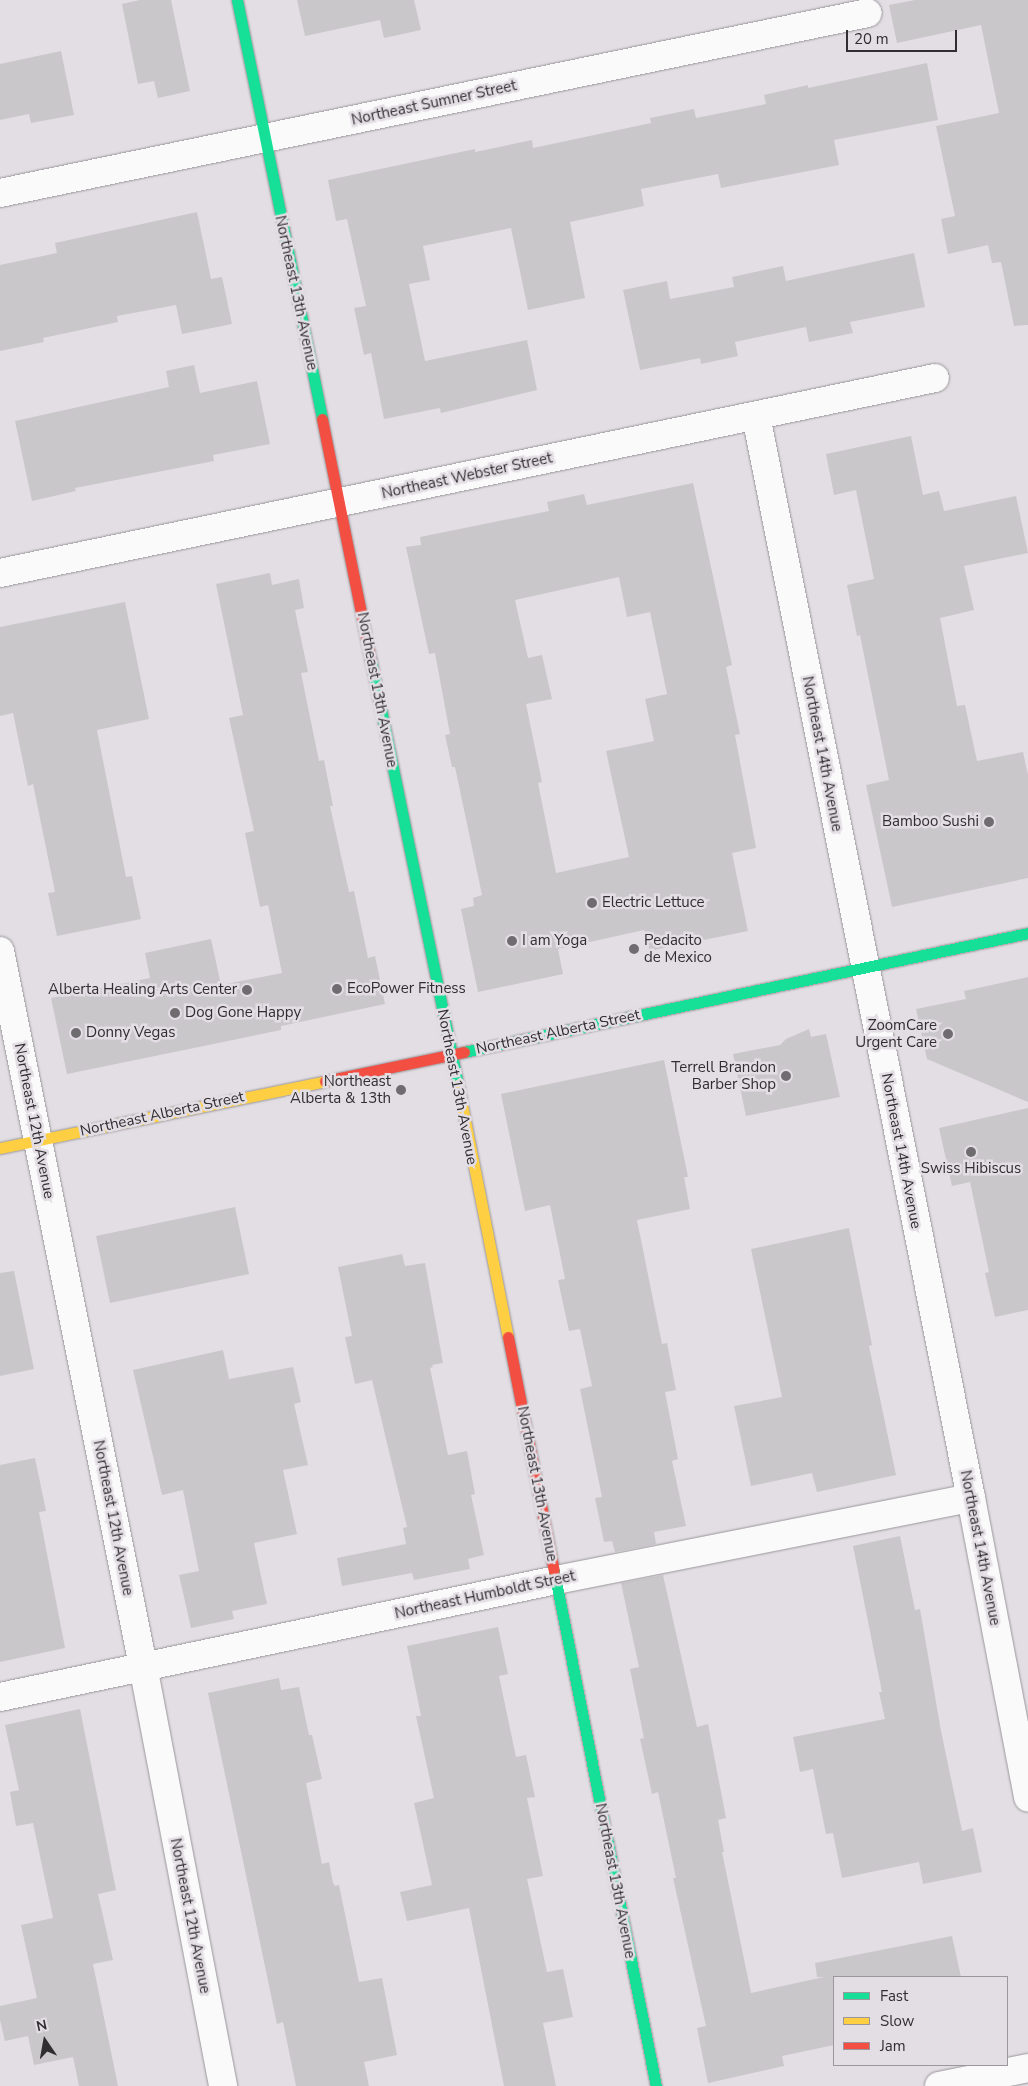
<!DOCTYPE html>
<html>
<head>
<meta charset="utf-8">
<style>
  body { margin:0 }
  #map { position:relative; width:1028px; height:2086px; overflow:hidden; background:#e2dee3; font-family:"Nunito Sans",sans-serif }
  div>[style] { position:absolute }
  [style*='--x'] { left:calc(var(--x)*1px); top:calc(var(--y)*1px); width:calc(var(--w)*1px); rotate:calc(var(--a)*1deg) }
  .building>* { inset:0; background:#cac7cb }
  .roads { filter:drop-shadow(0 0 1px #9a979b) drop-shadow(0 0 1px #9a979b) }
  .street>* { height:28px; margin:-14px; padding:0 14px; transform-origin:14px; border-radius:14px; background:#fbfafb }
  .fast>* { height:11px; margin:-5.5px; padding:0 5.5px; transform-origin:5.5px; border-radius:5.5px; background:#16e098 }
  .slow>* { height:11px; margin:-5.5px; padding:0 5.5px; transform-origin:5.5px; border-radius:5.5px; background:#ffcf43 }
  .jam>* { height:11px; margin:-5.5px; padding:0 5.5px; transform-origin:5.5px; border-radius:5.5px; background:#f24e42 }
  .dots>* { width:14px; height:14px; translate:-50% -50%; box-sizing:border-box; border:2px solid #e3dde4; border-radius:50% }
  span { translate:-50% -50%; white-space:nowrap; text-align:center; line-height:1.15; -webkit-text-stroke:5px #e3dde4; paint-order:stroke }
  .street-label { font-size:15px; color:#312e31 }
  .poi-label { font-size:15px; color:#312e31 }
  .right { translate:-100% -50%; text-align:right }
  .left { translate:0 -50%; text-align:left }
  .legend { position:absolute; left:833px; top:1976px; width:175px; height:90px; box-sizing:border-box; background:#e3dde4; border:1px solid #9c979c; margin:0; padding:6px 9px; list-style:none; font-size:15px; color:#312e31 }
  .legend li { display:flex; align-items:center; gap:10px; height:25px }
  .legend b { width:25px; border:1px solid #9c979c }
  .north { position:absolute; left:20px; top:2016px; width:50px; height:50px; -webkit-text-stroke:4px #e3dde4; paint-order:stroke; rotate:348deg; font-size:14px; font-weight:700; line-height:20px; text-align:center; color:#312e31 }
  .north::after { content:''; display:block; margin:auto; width:18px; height:22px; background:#312e31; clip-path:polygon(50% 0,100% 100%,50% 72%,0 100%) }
  .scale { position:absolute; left:846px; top:30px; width:111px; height:22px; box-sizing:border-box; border:2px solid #312e31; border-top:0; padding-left:6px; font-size:15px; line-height:18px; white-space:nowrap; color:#312e31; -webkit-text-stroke:4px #e3dde4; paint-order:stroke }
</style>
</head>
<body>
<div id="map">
  <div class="building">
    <i style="clip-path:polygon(140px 0,171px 0,190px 91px,158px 98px,154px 81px,138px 84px,122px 4px)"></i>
    <i style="clip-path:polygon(297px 0,414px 0,421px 30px,384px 38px,380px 20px,305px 36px)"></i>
    <i style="clip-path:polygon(915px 0,1028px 0,1028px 325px,1014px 326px,1001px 262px,992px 263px,988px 245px,948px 254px,941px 219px,955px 216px,936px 126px,999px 113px,981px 25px,897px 43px,889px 5px)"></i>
    <i style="clip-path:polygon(61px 51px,74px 115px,31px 123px,29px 114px,0 120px,0 64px)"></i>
    <i style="clip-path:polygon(927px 63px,938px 120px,834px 140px,839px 165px,721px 188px,718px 174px,641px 189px,644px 206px,570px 222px,585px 298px,528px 310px,511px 228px,423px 246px,430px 280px,409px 284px,425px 361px,527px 340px,537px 390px,441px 413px,440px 408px,384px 419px,371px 353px,364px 355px,354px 308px,366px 306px,347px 219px,336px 221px,328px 180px,475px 149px,475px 152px,532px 140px,533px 148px,651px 123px,650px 118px,694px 109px,696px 118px,766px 104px,764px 95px,808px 85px,808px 88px)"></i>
    <i style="clip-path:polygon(197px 212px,211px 279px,222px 277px,232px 324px,182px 334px,176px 305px,117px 316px,118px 322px,43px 338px,44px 342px,0 351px,0 265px,57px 253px,55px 243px)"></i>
    <i style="clip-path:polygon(914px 253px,925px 307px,850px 322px,853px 333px,809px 342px,806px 327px,735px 342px,738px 356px,701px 364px,700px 358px,640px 370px,623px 290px,667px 281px,670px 299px,734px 287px,732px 277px,783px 266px,786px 281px)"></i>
    <i style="clip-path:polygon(194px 365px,200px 393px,257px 381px,270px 444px,213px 455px,214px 461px,75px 488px,76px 491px,32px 501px,15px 421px,169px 387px,166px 371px)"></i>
    <i style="clip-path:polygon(911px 436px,923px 495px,939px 491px,944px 511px,1016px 496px,1028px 553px,964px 566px,974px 610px,940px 618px,957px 706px,965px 705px,977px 761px,1023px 752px,1028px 775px,1028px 878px,892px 907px,866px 785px,889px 780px,860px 635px,857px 636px,847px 585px,874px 579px,856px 490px,834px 495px,826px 454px)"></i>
    <i style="clip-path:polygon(evenodd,693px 483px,732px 665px,726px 667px,740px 734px,735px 735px,756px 848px,732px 853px,748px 931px,649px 951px,644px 930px,558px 949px,563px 974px,478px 992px,461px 909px,474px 906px,473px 898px,482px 895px,455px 767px,452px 767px,445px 735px,450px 734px,435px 653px,429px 654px,406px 547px,421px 545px,420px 537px,549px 511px,547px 502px,584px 494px,587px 505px,693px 483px,619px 577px,627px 617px,650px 612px,667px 694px,645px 699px,654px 741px,606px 751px,629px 857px,556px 873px,538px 783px,542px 782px,526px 704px,552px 699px,542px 655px,528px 658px,515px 600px,619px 577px)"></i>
    <i style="clip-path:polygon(270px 573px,272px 585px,299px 579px,304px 608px,295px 610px,308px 672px,301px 673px,319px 761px,324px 760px,333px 806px,330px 806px,349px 892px,354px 891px,368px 958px,375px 956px,385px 1004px,281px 1026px,281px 1030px,67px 1074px,51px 998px,150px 978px,145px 953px,211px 939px,221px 985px,282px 973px,268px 905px,260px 907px,245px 833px,254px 831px,229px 718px,243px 715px,216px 584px)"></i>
    <i style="clip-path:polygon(125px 602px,149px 719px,97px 730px,126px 877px,132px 876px,141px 919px,57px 936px,48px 893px,55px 892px,33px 784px,28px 786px,13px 713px,0 716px,0 627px)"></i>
    <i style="clip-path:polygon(1028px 977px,1028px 1102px,927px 1059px,916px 1009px,966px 999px,964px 991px)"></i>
    <i style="clip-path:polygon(809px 1029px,811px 1037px,826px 1034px,840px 1097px,746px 1116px,733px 1054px,780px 1045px,786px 1039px)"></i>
    <i style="clip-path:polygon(664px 1060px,688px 1177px,684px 1177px,690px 1209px,637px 1220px,662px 1344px,667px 1343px,676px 1390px,665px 1392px,678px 1459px,672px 1461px,686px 1526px,654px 1532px,656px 1544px,615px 1552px,612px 1541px,604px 1542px,595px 1498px,602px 1497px,580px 1389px,592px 1386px,580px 1329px,569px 1331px,558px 1280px,565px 1279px,550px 1205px,525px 1211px,501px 1094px)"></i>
    <i style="clip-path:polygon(1028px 1108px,1028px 1310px,995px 1317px,985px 1273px,989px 1272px,970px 1182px,952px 1186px,939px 1128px)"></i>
    <i style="clip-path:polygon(235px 1207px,249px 1274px,110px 1303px,96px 1236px)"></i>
    <i style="clip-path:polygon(849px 1228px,872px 1345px,869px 1346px,896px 1475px,817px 1492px,812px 1473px,751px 1486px,734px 1406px,782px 1397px,751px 1249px)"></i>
    <i style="clip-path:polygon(402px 1254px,405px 1266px,425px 1263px,443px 1363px,432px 1365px,433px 1367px,430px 1368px,448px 1455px,467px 1451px,475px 1494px,471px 1495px,484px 1555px,468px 1559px,470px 1569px,414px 1580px,412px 1573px,342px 1586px,337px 1558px,406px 1544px,403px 1528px,407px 1527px,372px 1380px,355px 1384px,345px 1337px,352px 1336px,338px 1267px)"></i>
    <i style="clip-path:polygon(14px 1271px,34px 1369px,0 1376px,0 1273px)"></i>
    <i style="clip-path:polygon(223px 1350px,229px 1379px,293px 1367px,301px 1402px,294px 1404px,308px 1465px,283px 1470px,297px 1534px,254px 1543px,267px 1604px,232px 1611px,234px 1619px,191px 1628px,179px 1575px,199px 1571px,183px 1490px,162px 1495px,133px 1370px)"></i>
    <i style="clip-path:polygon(35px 1458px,46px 1511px,39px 1512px,65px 1648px,0 1662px,0 1465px)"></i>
    <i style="clip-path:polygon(900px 1536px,915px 1610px,920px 1609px,941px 1731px,962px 1831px,973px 1828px,982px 1872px,923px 1884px,919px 1862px,842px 1878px,833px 1833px,826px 1834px,813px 1769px,800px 1772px,793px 1737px,885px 1719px,879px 1692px,882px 1692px,853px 1546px)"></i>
    <i style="clip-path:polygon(663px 1575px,697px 1727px,708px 1724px,726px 1818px,718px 1820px,724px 1852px,722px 1852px,751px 1993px,824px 1977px,817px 1977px,815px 1963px,952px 1936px,961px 1977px,834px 1977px,834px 2045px,782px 2056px,784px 2066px,708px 2083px,697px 2028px,706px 2026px,673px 1878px,676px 1878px,658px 1792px,652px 1794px,640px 1739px,644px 1738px,630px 1669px,639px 1667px,621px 1583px)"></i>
    <i style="clip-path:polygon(498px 1627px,508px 1674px,499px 1676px,516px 1757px,526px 1755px,535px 1797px,527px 1798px,543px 1876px,527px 1879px,547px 1972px,563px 1969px,573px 2017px,543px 2023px,556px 2086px,504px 2086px,469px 1908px,407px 1921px,400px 1892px,432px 1885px,414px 1803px,434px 1798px,416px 1716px,421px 1716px,407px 1646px)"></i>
    <i style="clip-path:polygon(279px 1678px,281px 1690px,299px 1687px,309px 1735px,312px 1735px,322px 1779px,306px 1783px,322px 1864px,329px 1862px,333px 1883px,335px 1886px,339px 1885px,359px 1982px,382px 1978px,397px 2055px,364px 2062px,369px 2086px,296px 2086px,283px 2022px,277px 2024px,208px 1693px)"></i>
    <i style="clip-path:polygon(80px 1709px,116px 1890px,98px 1894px,113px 1960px,93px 1964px,118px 2086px,79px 2086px,73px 2057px,34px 2065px,28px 2036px,5px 2041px,0 2020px,0 2006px,37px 1998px,21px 1925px,53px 1918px,33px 1823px,16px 1826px,10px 1792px,19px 1790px,5px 1725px)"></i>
  </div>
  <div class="roads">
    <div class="street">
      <i style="--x:0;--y:193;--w:886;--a:-11.72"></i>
      <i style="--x:756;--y:416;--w:1103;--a:78.76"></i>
      <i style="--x:971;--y:1498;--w:305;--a:79.2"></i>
      <i style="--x:0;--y:573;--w:955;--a:-11.78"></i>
      <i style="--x:0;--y:951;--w:729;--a:78.69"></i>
      <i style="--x:143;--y:1666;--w:428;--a:79.2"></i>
      <i style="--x:0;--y:1697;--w:568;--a:-11.88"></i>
      <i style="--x:556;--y:1580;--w:423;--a:-11.2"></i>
      <i style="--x:939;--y:2086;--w:91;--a:-11.4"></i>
    </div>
    <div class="fast">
      <i style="--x:237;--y:0;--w:428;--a:78.5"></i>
      <i style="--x:371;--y:661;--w:433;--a:78.4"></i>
      <i style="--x:464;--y:1052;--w:576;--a:-11.91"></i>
      <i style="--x:554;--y:1571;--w:525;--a:78.8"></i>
    </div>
    <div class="slow">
      <i style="--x:458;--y:1085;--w:257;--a:78.8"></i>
      <i style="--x:0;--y:1148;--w:332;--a:-11.6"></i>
    </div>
    <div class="jam">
      <i style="--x:322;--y:419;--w:247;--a:78.6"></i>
      <i style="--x:325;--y:1081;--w:142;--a:-11.8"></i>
      <i style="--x:508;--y:1337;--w:238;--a:78.9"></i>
    </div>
  </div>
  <div class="dots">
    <i style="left:989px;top:822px;background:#6f6c6f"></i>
    <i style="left:592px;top:903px;background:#6f6c6f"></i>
    <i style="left:512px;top:941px;background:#6f6c6f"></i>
    <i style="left:634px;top:949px;background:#6f6c6f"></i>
    <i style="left:337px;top:989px;background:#6f6c6f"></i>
    <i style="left:247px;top:990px;background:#6f6c6f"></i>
    <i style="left:175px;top:1013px;background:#6f6c6f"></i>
    <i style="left:76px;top:1033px;background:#6f6c6f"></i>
    <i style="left:948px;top:1034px;background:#6f6c6f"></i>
    <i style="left:786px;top:1076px;background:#6f6c6f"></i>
    <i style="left:401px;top:1090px;background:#6f6c6f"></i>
    <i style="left:971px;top:1152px;background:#6f6c6f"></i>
  </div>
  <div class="street-label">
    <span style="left:434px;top:103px;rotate:-12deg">Northeast Sumner Street</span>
    <span style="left:296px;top:293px;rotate:78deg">Northeast 13th Avenue</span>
    <span style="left:467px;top:476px;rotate:-12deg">Northeast Webster Street</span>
    <span style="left:377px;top:690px;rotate:79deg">Northeast 13th Avenue</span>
    <span style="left:822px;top:754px;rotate:79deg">Northeast 14th Avenue</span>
    <span style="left:558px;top:1032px;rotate:-12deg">Northeast Alberta Street</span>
    <span style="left:457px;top:1087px;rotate:79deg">Northeast 13th Avenue</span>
    <span style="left:162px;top:1114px;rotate:-12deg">Northeast Alberta Street</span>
    <span style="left:34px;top:1121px;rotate:79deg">Northeast 12th Avenue</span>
    <span style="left:901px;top:1151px;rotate:79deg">Northeast 14th Avenue</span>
    <span style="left:537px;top:1484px;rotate:79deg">Northeast 13th Avenue</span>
    <span style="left:113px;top:1518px;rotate:79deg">Northeast 12th Avenue</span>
    <span style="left:980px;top:1548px;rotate:79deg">Northeast 14th Avenue</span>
    <span style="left:485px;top:1595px;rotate:-12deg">Northeast Humboldt Street</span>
    <span style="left:615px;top:1881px;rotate:79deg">Northeast 13th Avenue</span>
    <span style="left:190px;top:1916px;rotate:79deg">Northeast 12th Avenue</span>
  </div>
  <div class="poi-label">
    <span class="right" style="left:979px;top:822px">Bamboo Sushi</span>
    <span class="left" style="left:602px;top:903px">Electric Lettuce</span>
    <span class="left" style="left:644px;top:949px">Pedacito<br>de Mexico</span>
    <span class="left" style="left:522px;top:941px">I am Yoga</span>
    <span class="left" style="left:347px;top:989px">EcoPower Fitness</span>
    <span class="right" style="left:237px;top:990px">Alberta Healing Arts Center</span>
    <span class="left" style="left:185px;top:1013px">Dog Gone Happy</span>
    <span class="right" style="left:937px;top:1034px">ZoomCare<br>Urgent Care</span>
    <span class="left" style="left:86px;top:1033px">Donny Vegas</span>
    <span class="right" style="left:776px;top:1076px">Terrell Brandon<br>Barber Shop</span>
    <span class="right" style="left:391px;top:1090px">Northeast<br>Alberta &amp; 13th</span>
    <span style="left:971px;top:1169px">Swiss Hibiscus</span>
  </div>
  <ul class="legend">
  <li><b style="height:6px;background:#16e098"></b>Fast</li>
  <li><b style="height:6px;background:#ffcf43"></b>Slow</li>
  <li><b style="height:6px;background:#f24e42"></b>Jam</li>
  </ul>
  <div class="north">N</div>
  <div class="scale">20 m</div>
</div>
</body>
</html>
